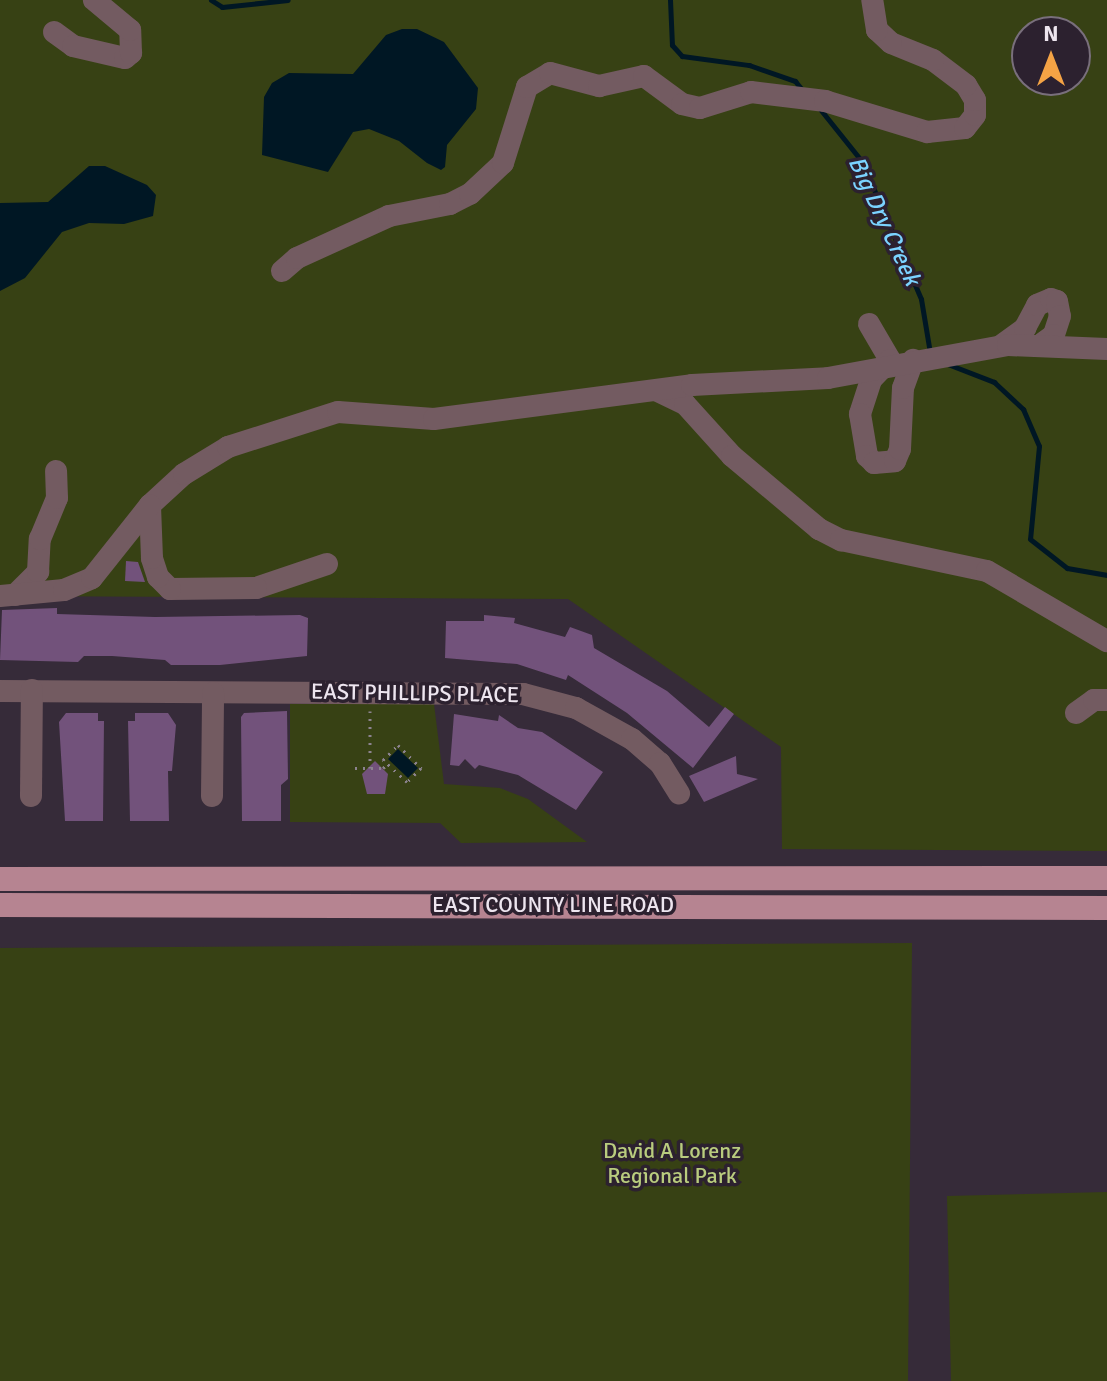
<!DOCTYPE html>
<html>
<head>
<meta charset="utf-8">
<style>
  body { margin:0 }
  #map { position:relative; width:1107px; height:1381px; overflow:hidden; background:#362b39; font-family:Signika,sans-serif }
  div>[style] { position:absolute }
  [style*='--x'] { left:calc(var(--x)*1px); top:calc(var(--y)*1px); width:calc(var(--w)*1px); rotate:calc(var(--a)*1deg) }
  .green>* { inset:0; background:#374114 }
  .water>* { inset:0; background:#001724 }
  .stream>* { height:5px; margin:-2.5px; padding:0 2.5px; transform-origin:2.5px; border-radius:2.5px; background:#001724 }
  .building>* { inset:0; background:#72527b }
  .path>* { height:3px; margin-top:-1.5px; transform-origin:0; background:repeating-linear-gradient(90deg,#8c838f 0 2px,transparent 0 8px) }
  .minor>* { height:22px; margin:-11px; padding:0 11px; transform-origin:11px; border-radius:11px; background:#735b61 }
  .major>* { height:24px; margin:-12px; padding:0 12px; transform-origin:12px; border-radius:12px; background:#b68491 }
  span { translate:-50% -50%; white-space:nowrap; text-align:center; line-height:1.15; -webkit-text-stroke:7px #2c212f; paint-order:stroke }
  .street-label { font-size:22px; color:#ede5ef }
  .park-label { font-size:22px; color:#b9cc7e }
  .water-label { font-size:24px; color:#7bd3ff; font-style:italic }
  .north { position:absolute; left:1011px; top:16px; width:80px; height:80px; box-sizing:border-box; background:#2c212f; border:2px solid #796f7c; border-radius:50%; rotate:0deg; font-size:22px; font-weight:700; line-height:32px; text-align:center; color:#ede5ef }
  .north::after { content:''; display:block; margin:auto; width:28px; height:36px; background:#f4a345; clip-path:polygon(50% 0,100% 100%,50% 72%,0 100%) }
</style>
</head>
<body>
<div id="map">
  <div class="green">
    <i style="clip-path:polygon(evenodd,0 0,1107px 0,1107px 851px,782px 849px,781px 747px,568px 599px,0 596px,0 0,1027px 32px,1075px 32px,1075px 80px,1027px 80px,1027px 32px)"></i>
    <i style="clip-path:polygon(290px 704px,434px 704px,444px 784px,500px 788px,528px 799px,587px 842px,461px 843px,440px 823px,290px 822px)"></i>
    <i style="clip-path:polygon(912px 943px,908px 1381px,0 1381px,0 948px)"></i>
    <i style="clip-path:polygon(1107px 1192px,1107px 1381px,951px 1381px,947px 1196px)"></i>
  </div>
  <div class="water">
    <i style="clip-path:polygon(402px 29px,417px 29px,444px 42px,478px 88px,476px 109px,447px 145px,445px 167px,441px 170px,427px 163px,399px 141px,369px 129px,353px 132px,328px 172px,262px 155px,264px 97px,272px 83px,289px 73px,353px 74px,386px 35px)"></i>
    <i style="clip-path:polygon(89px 166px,105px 166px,147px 185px,156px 195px,153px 216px,124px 224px,89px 223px,62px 232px,25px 278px,0 291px,0 203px,48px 202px)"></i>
    <i style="clip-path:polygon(398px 749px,418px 768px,408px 778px,388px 759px)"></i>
  </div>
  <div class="stream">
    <i style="--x:211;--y:0;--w:13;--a:32"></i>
    <i style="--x:222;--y:7;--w:66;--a:-6.1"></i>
    <i style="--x:670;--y:0;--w:45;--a:87.5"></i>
    <i style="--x:672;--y:45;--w:15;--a:48"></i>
    <i style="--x:682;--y:56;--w:68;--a:7.7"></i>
    <i style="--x:749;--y:65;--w:49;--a:19.2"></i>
    <i style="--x:795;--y:81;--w:14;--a:51"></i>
    <i style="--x:820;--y:109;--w:64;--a:51.3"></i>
    <i style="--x:860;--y:159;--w:29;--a:65"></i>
    <i style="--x:872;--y:185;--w:124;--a:66.7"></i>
    <i style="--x:921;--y:299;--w:49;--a:80.5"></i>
    <i style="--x:945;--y:363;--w:53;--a:21.2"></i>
    <i style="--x:994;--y:382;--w:40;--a:43"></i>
    <i style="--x:1023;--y:409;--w:40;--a:66.6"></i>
    <i style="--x:1039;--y:446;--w:93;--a:95.5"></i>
    <i style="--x:1030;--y:539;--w:47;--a:38.1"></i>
    <i style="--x:1067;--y:568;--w:41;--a:9.9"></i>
  </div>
  <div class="building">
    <i style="clip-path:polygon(126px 561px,138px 562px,145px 582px,125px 581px)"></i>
    <i style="clip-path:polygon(57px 608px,57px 614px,155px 617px,300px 615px,308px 618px,307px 656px,220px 665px,171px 665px,165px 660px,112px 656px,84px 656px,78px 662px,0 660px,2px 610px)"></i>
    <i style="clip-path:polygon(484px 615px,515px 618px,514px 623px,565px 637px,570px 627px,592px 635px,594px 648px,667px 691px,709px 727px,725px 707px,734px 714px,693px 768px,627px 713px,568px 675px,566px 680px,517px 664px,445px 658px,446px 621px,484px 621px)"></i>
    <i style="clip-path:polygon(287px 711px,288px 779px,281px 785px,281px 821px,242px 821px,241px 717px,244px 713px)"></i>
    <i style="clip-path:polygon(98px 713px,98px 721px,104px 721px,103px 821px,65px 821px,59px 722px,66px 713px)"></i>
    <i style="clip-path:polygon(135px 713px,168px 713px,176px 725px,172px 771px,168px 771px,169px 821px,130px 821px,128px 721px,135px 721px)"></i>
    <i style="clip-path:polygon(454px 714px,498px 721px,499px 715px,518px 728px,542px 732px,603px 772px,576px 810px,518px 775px,479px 765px,475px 769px,465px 759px,459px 766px,450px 765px)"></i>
    <i style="clip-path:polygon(736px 756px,737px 774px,758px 779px,704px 802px,689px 776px)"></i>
    <i style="clip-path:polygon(375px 761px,388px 774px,385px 794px,367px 794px,362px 774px)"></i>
  </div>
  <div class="path">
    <i style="--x:398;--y:745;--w:33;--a:45"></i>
    <i style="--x:421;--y:768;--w:20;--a:135"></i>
    <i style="--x:407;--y:782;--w:33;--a:-137"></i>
    <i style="--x:383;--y:760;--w:21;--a:-45"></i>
    <i style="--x:355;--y:768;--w:28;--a:0"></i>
    <i style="--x:383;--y:768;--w:6;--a:-39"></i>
    <i style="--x:370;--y:768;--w:57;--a:-90"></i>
  </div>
  <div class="minor">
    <i style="--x:54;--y:32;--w:24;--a:36"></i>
    <i style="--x:73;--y:46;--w:53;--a:13"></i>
    <i style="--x:125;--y:58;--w:8;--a:-40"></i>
    <i style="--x:131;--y:53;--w:23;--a:-92"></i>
    <i style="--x:130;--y:30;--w:47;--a:-140.2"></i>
    <i style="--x:282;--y:271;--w:20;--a:-41"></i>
    <i style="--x:297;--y:258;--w:101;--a:-24.5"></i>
    <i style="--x:389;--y:216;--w:62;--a:-11.1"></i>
    <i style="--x:450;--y:204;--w:22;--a:-27"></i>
    <i style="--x:470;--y:194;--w:45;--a:-43.2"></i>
    <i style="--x:503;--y:163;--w:80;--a:-72.5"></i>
    <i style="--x:527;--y:87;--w:27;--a:-31"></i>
    <i style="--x:550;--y:73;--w:51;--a:14.9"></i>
    <i style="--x:599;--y:86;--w:46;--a:-12.5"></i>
    <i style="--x:644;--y:76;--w:47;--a:36.4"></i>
    <i style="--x:682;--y:104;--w:18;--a:13"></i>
    <i style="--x:700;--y:108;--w:53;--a:-17.4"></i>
    <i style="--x:751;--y:92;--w:75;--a:6.9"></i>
    <i style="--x:825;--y:101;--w:107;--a:16.9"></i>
    <i style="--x:927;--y:132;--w:38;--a:-6"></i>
    <i style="--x:965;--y:128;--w:16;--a:-52"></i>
    <i style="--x:975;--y:115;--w:15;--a:-90"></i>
    <i style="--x:975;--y:100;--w:17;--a:-121"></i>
    <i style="--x:966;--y:85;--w:41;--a:-142.9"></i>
    <i style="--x:933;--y:60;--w:45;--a:-158"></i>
    <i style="--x:891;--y:43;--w:19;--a:-137"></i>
    <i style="--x:877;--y:30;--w:30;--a:-99"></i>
    <i style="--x:869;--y:324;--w:42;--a:59.7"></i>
    <i style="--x:890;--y:360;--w:28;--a:134"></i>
    <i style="--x:871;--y:380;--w:36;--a:108"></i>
    <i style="--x:860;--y:414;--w:43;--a:80.5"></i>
    <i style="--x:867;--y:456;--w:10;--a:45"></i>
    <i style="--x:874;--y:463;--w:21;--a:-5"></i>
    <i style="--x:895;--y:461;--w:13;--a:-67"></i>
    <i style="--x:900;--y:449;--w:61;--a:-87.2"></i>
    <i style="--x:903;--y:388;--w:30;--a:-70"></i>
    <i style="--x:1002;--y:345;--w:29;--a:-36"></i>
    <i style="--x:1025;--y:328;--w:26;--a:-62"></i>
    <i style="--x:1037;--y:305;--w:15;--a:-23"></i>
    <i style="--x:1051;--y:299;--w:6;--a:18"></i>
    <i style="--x:1057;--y:301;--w:15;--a:79"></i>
    <i style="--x:1060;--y:316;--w:20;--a:108"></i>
    <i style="--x:1054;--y:335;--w:14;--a:144"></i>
    <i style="--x:658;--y:391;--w:30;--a:26"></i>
    <i style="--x:685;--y:404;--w:70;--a:47.9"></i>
    <i style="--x:732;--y:456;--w:114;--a:40"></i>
    <i style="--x:819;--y:529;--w:25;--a:27"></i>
    <i style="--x:841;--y:540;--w:149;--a:12"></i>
    <i style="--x:987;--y:571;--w:139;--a:30.3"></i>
    <i style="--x:327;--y:564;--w:75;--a:161.3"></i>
    <i style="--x:256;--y:588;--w:86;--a:179.3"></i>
    <i style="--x:170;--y:589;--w:17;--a:-135"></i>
    <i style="--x:158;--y:577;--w:20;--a:-108"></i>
    <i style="--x:152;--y:558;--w:53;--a:-92.2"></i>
    <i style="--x:150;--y:505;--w:46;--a:-42.4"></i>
    <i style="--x:184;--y:474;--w:52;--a:-31.5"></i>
    <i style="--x:228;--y:447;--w:115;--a:-17.7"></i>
    <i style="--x:338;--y:412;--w:96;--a:4.2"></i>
    <i style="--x:434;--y:419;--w:260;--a:-7.5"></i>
    <i style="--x:692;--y:385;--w:136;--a:-2.9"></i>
    <i style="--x:828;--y:378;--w:183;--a:-10.4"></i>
    <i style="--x:1008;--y:345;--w:99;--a:2.3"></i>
    <i style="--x:15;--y:595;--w:33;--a:-45"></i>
    <i style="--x:38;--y:572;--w:33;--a:-87"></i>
    <i style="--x:40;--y:539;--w:44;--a:-67.5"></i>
    <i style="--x:57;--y:498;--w:27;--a:-92"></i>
    <i style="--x:0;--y:596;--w:64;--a:-5.4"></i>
    <i style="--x:64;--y:590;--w:30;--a:-23"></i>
    <i style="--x:92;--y:578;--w:93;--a:-51.5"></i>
    <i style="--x:0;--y:691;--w:523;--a:0.33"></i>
    <i style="--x:523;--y:694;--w:55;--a:14.8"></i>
    <i style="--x:576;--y:708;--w:64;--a:29"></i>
    <i style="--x:632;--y:739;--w:37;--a:41"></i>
    <i style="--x:660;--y:763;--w:36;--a:58"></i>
    <i style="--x:1076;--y:713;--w:22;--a:-36"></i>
    <i style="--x:1094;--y:700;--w:13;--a:0"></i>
    <i style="--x:31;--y:796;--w:106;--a:-89.5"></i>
    <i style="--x:212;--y:796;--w:103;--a:-89.4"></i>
  </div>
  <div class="major">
    <i style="--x:0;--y:879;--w:1107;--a:-0.05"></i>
    <i style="--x:0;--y:905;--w:1107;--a:0.16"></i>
  </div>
  <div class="street-label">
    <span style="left:415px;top:693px;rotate:1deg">EAST PHILLIPS PLACE</span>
    <span style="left:553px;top:905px">EAST COUNTY LINE ROAD</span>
  </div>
  <div class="park-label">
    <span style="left:672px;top:1163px">David A Lorenz<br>Regional Park</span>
  </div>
  <div class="water-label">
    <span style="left:884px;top:221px;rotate:65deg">Big Dry Creek</span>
  </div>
  <div class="north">N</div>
</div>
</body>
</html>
